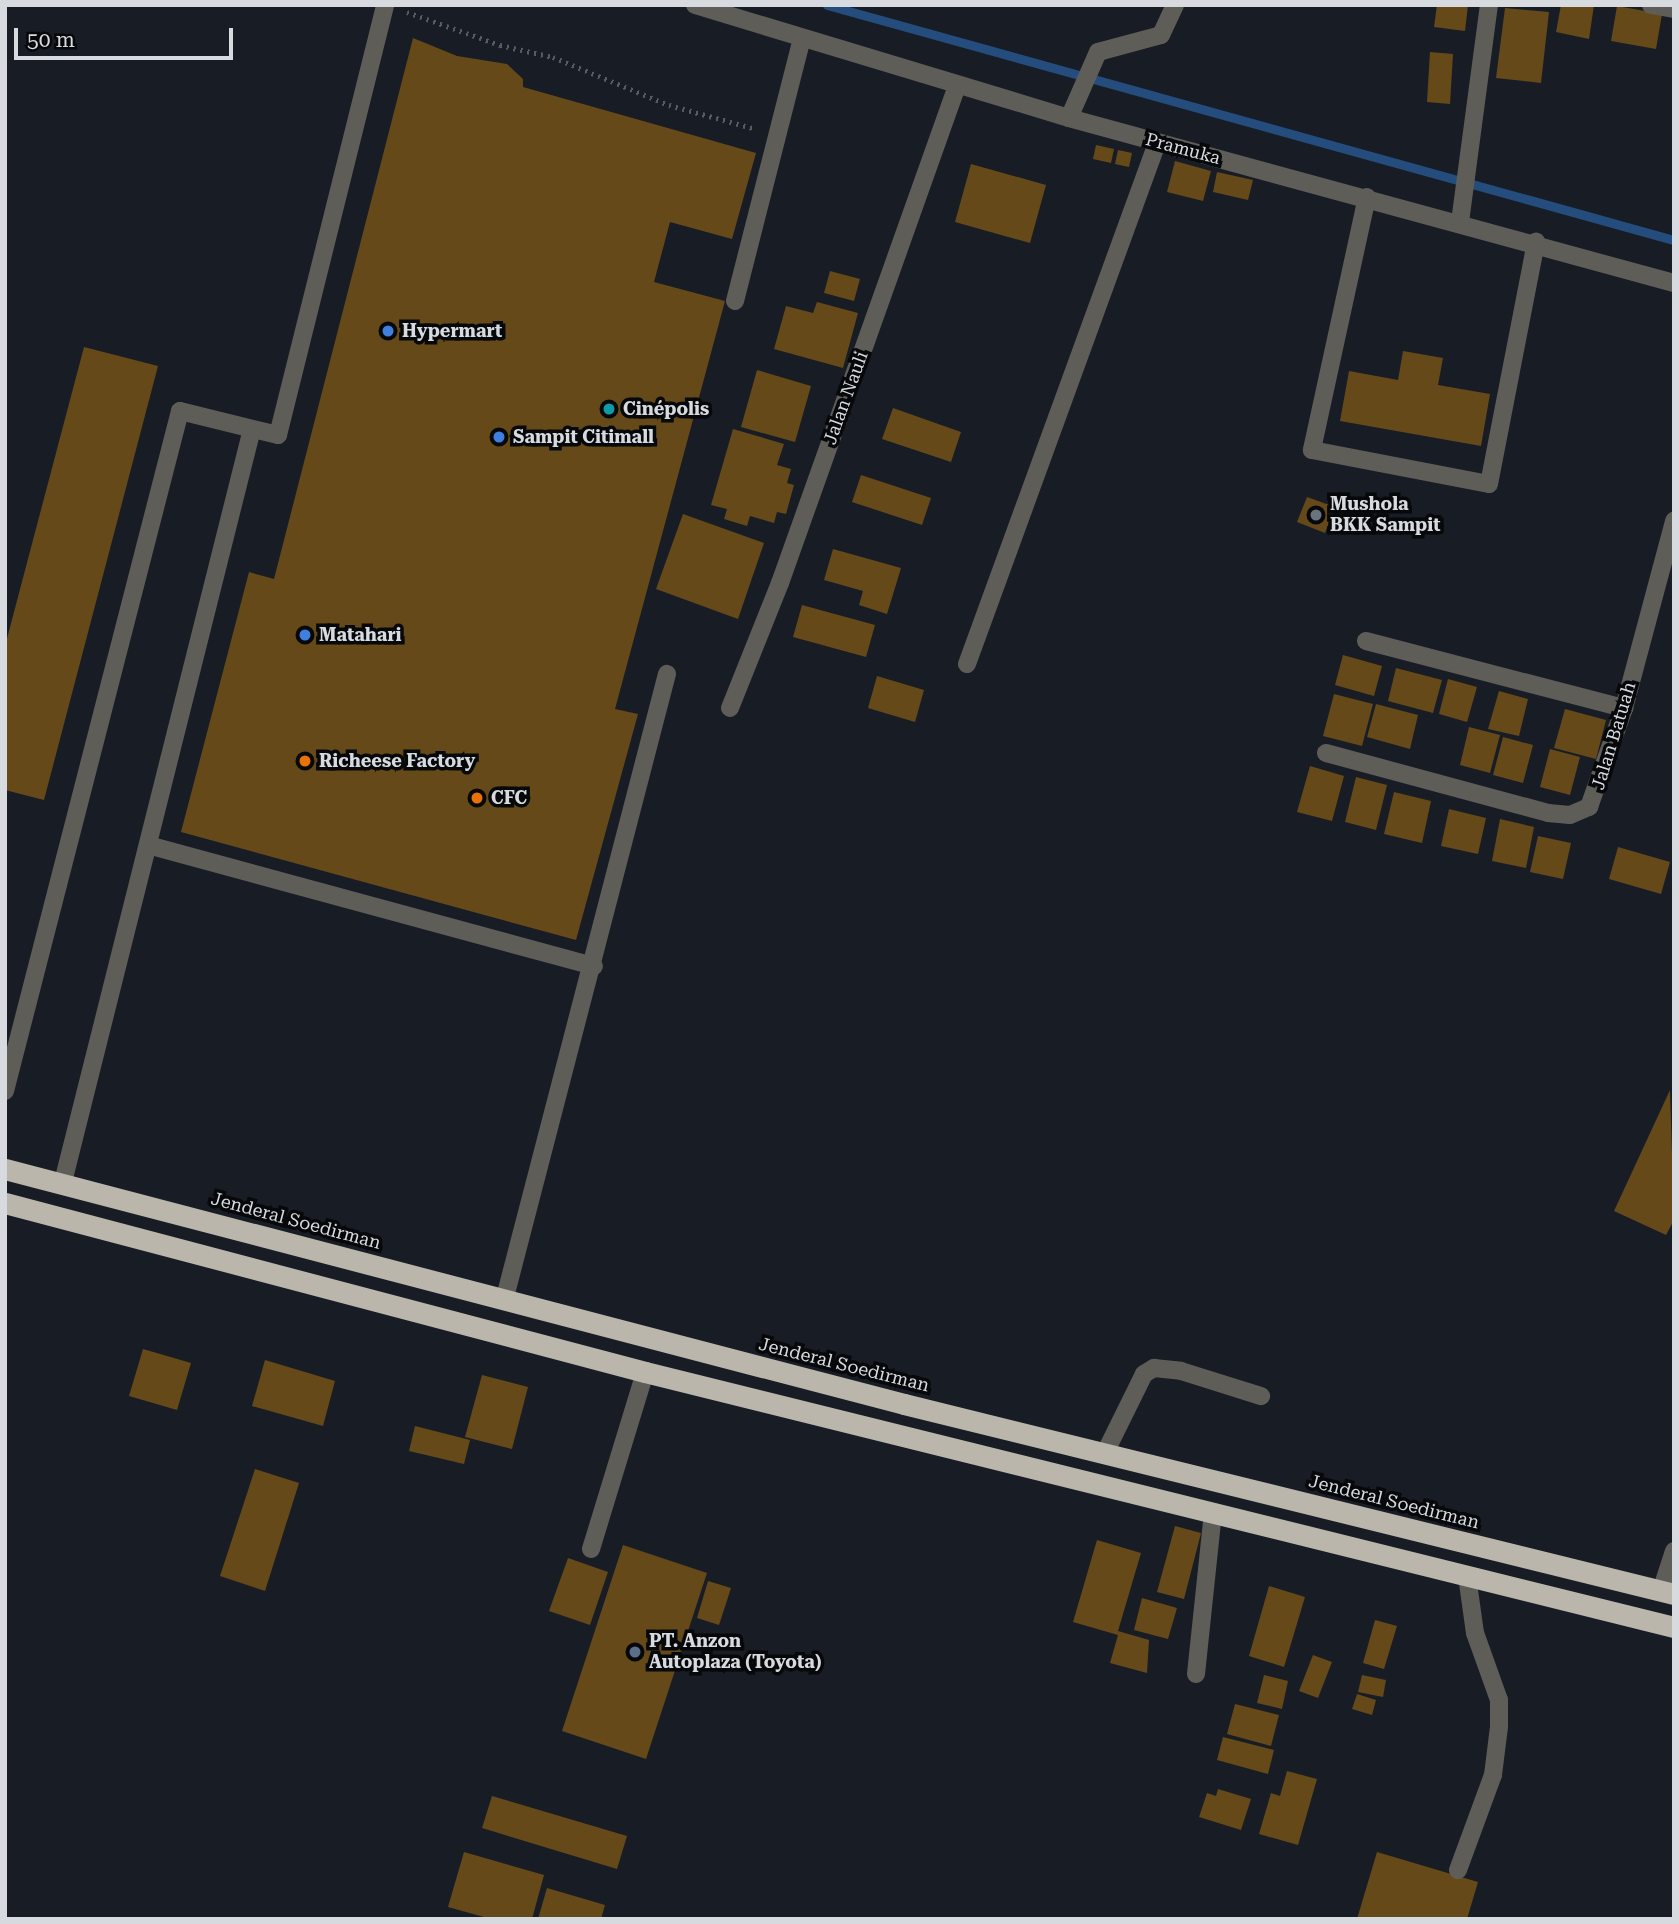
<!DOCTYPE html>
<html>
<head>
<meta charset="utf-8">
<style>
  body { margin:0 }
  #map { position:relative; width:1679px; height:1924px; overflow:hidden; background:#181d25; font-family:"Roboto Serif",serif }
  div>[style] { position:absolute }
  [style*='--x'] { left:calc(var(--x)*1px); top:calc(var(--y)*1px); width:calc(var(--w)*1px); rotate:calc(var(--a)*1deg) }
  .stream>* { height:9px; margin:-4.5px; padding:0 4.5px; transform-origin:4.5px; border-radius:4.5px; background:#244d7d }
  .building>* { inset:0; background:#654919 }
  .path>* { height:4.5px; margin-top:-2.25px; transform-origin:0; background:repeating-linear-gradient(90deg,#575c63 0 2px,transparent 0 7px) }
  .minor>* { height:18px; margin:-9px; padding:0 9px; transform-origin:9px; border-radius:9px; background:#5e5d58 }
  .highway>* { height:21px; margin:-10.5px; padding:0 10.5px; transform-origin:10.5px; border-radius:10.5px; background:#bab6ab }
  .dots>* { width:19px; height:19px; translate:-50% -50%; box-sizing:border-box; border:4px solid #06080a; border-radius:50% }
  span { translate:-50% -50%; white-space:nowrap; text-align:center; line-height:1.15; -webkit-text-stroke:7px #06080a; paint-order:stroke }
  .street-label { font-size:18px; color:#d7dbe0 }
  .poi-label { font-size:18px; color:#d7dbe0; font-weight:700 }
  .left { translate:0 -50%; text-align:left }
  .frame { position:absolute; inset:0; border:7px solid #d7dbe0; pointer-events:none }
  .scale { position:absolute; left:14px; top:28px; width:219px; height:32px; box-sizing:border-box; border:4px solid #d7dbe0; border-top:0; padding-left:9px; font-size:21px; line-height:24px; white-space:nowrap; color:#d7dbe0; -webkit-text-stroke:5px #06080a; paint-order:stroke }
</style>
</head>
<body>
<div id="map">
  <div class="stream">
    <i style="--x:827;--y:5;--w:879;--a:15.51"></i>
  </div>
  <div class="building">
    <i style="clip-path:polygon(1437px 5px,1468px 5px,1465px 31px,1434px 27px)"></i>
    <i style="clip-path:polygon(1561px 5px,1594px 5px,1589px 39px,1556px 32px)"></i>
    <i style="clip-path:polygon(1617px 6px,1662px 14px,1656px 49px,1611px 41px)"></i>
    <i style="clip-path:polygon(1505px 8px,1549px 12px,1541px 83px,1496px 78px)"></i>
    <i style="clip-path:polygon(413px 38px,457px 56px,507px 64px,523px 79px,523px 87px,756px 153px,732px 239px,670px 222px,654px 282px,725px 301px,615px 709px,638px 714px,576px 940px,181px 832px,249px 572px,274px 579px)"></i>
    <i style="clip-path:polygon(1430px 52px,1453px 54px,1450px 104px,1427px 102px)"></i>
    <i style="clip-path:polygon(1096px 145px,1114px 149px,1111px 163px,1093px 159px)"></i>
    <i style="clip-path:polygon(1118px 150px,1132px 153px,1129px 167px,1115px 164px)"></i>
    <i style="clip-path:polygon(1175px 161px,1211px 171px,1203px 201px,1167px 192px)"></i>
    <i style="clip-path:polygon(971px 164px,1046px 185px,1030px 243px,955px 222px)"></i>
    <i style="clip-path:polygon(1217px 172px,1253px 180px,1248px 200px,1213px 192px)"></i>
    <i style="clip-path:polygon(830px 271px,860px 279px,854px 301px,824px 293px)"></i>
    <i style="clip-path:polygon(817px 302px,858px 313px,843px 368px,774px 349px,786px 306px,813px 313px)"></i>
    <i style="clip-path:polygon(84px 347px,158px 366px,44px 800px,5px 790px,5px 646px)"></i>
    <i style="clip-path:polygon(1403px 351px,1443px 358px,1438px 385px,1490px 394px,1481px 446px,1340px 421px,1349px 371px,1398px 380px)"></i>
    <i style="clip-path:polygon(757px 370px,811px 386px,795px 442px,741px 427px)"></i>
    <i style="clip-path:polygon(893px 408px,961px 432px,951px 462px,882px 439px)"></i>
    <i style="clip-path:polygon(733px 429px,784px 444px,777px 465px,791px 469px,787px 483px,794px 485px,786px 514px,777px 512px,774px 523px,750px 516px,747px 526px,724px 519px,727px 509px,711px 505px)"></i>
    <i style="clip-path:polygon(861px 475px,931px 498px,922px 525px,852px 502px)"></i>
    <i style="clip-path:polygon(1307px 497px,1335px 507px,1325px 533px,1297px 522px)"></i>
    <i style="clip-path:polygon(683px 514px,764px 543px,738px 619px,656px 589px)"></i>
    <i style="clip-path:polygon(833px 549px,901px 568px,887px 614px,859px 605px,863px 591px,824px 580px)"></i>
    <i style="clip-path:polygon(802px 605px,875px 625px,866px 657px,793px 637px)"></i>
    <i style="clip-path:polygon(1343px 655px,1382px 666px,1374px 696px,1335px 685px)"></i>
    <i style="clip-path:polygon(1396px 668px,1442px 680px,1433px 713px,1388px 701px)"></i>
    <i style="clip-path:polygon(877px 676px,924px 690px,915px 722px,868px 708px)"></i>
    <i style="clip-path:polygon(1448px 679px,1477px 687px,1467px 722px,1439px 714px)"></i>
    <i style="clip-path:polygon(1499px 691px,1528px 699px,1519px 736px,1488px 729px)"></i>
    <i style="clip-path:polygon(1334px 694px,1373px 704px,1362px 746px,1323px 736px)"></i>
    <i style="clip-path:polygon(1376px 704px,1418px 715px,1410px 749px,1367px 737px)"></i>
    <i style="clip-path:polygon(1565px 709px,1606px 720px,1596px 759px,1554px 748px)"></i>
    <i style="clip-path:polygon(1469px 727px,1500px 735px,1490px 773px,1460px 765px)"></i>
    <i style="clip-path:polygon(1503px 737px,1533px 745px,1523px 783px,1493px 775px)"></i>
    <i style="clip-path:polygon(1550px 749px,1580px 757px,1570px 795px,1540px 787px)"></i>
    <i style="clip-path:polygon(1310px 766px,1344px 776px,1332px 821px,1297px 812px)"></i>
    <i style="clip-path:polygon(1356px 777px,1387px 785px,1376px 830px,1345px 822px)"></i>
    <i style="clip-path:polygon(1394px 792px,1431px 801px,1422px 843px,1384px 834px)"></i>
    <i style="clip-path:polygon(1449px 809px,1486px 818px,1478px 854px,1441px 846px)"></i>
    <i style="clip-path:polygon(1500px 819px,1534px 827px,1526px 868px,1492px 861px)"></i>
    <i style="clip-path:polygon(1538px 836px,1571px 843px,1563px 879px,1530px 872px)"></i>
    <i style="clip-path:polygon(1618px 847px,1670px 862px,1661px 894px,1609px 879px)"></i>
    <i style="clip-path:polygon(1670px 1090px,1674px 1220px,1666px 1235px,1614px 1211px)"></i>
    <i style="clip-path:polygon(143px 1349px,191px 1363px,177px 1410px,129px 1396px)"></i>
    <i style="clip-path:polygon(265px 1360px,335px 1381px,323px 1426px,252px 1406px)"></i>
    <i style="clip-path:polygon(482px 1375px,528px 1387px,512px 1449px,465px 1437px)"></i>
    <i style="clip-path:polygon(415px 1426px,470px 1440px,464px 1464px,409px 1451px)"></i>
    <i style="clip-path:polygon(255px 1469px,299px 1483px,265px 1591px,220px 1576px)"></i>
    <i style="clip-path:polygon(1175px 1526px,1201px 1533px,1184px 1599px,1157px 1592px)"></i>
    <i style="clip-path:polygon(1097px 1540px,1141px 1553px,1118px 1631px,1149px 1640px,1147px 1673px,1110px 1663px,1118px 1635px,1073px 1622px)"></i>
    <i style="clip-path:polygon(623px 1545px,707px 1573px,646px 1759px,562px 1731px)"></i>
    <i style="clip-path:polygon(568px 1558px,608px 1572px,590px 1625px,549px 1611px)"></i>
    <i style="clip-path:polygon(708px 1581px,731px 1588px,719px 1625px,697px 1618px)"></i>
    <i style="clip-path:polygon(1269px 1586px,1305px 1597px,1284px 1667px,1249px 1656px)"></i>
    <i style="clip-path:polygon(1142px 1598px,1177px 1608px,1168px 1639px,1134px 1630px)"></i>
    <i style="clip-path:polygon(1375px 1620px,1397px 1626px,1384px 1669px,1363px 1663px)"></i>
    <i style="clip-path:polygon(1313px 1655px,1332px 1662px,1318px 1698px,1299px 1691px)"></i>
    <i style="clip-path:polygon(1264px 1675px,1288px 1681px,1282px 1709px,1257px 1703px)"></i>
    <i style="clip-path:polygon(1362px 1675px,1386px 1680px,1383px 1697px,1358px 1692px)"></i>
    <i style="clip-path:polygon(1357px 1694px,1376px 1700px,1372px 1715px,1352px 1709px)"></i>
    <i style="clip-path:polygon(1235px 1704px,1279px 1715px,1271px 1746px,1227px 1734px)"></i>
    <i style="clip-path:polygon(1223px 1737px,1274px 1750px,1268px 1774px,1217px 1760px)"></i>
    <i style="clip-path:polygon(1287px 1771px,1317px 1779px,1298px 1845px,1259px 1834px,1271px 1793px,1280px 1796px)"></i>
    <i style="clip-path:polygon(1218px 1789px,1251px 1799px,1241px 1830px,1199px 1817px,1207px 1793px,1216px 1796px)"></i>
    <i style="clip-path:polygon(492px 1796px,627px 1836px,617px 1869px,482px 1828px)"></i>
    <i style="clip-path:polygon(464px 1852px,544px 1875px,532px 1919px,491px 1919px,448px 1907px)"></i>
    <i style="clip-path:polygon(1377px 1852px,1478px 1882px,1467px 1919px,1357px 1919px)"></i>
    <i style="clip-path:polygon(547px 1888px,605px 1905px,601px 1919px,538px 1919px)"></i>
  </div>
  <div class="path">
    <i style="--x:407;--y:12;--w:99;--a:19.5"></i>
    <i style="--x:500;--y:45;--w:54;--a:12.8"></i>
    <i style="--x:553;--y:57;--w:126;--a:22.5"></i>
    <i style="--x:669;--y:105;--w:90;--a:15.4"></i>
  </div>
  <div class="minor">
    <i style="--x:695;--y:5;--w:391;--a:16.8"></i>
    <i style="--x:1069;--y:118;--w:627;--a:15.26"></i>
    <i style="--x:1651;--y:5;--w:23;--a:10"></i>
    <i style="--x:1069;--y:118;--w:72;--a:-66.3"></i>
    <i style="--x:1098;--y:52;--w:65;--a:-15.1"></i>
    <i style="--x:1161;--y:35;--w:33;--a:-65"></i>
    <i style="--x:1367;--y:197;--w:259;--a:102.3"></i>
    <i style="--x:1312;--y:450;--w:180;--a:10.9"></i>
    <i style="--x:1489;--y:484;--w:247;--a:-79"></i>
    <i style="--x:1460;--y:222;--w:219;--a:-82.4"></i>
    <i style="--x:735;--y:301;--w:270;--a:-75.7"></i>
    <i style="--x:1366;--y:641;--w:267;--a:14.6"></i>
    <i style="--x:967;--y:664;--w:555;--a:-69.96"></i>
    <i style="--x:730;--y:708;--w:135;--a:-68.2"></i>
    <i style="--x:780;--y:583;--w:528;--a:-70.4"></i>
    <i style="--x:1326;--y:753;--w:230;--a:15.1"></i>
    <i style="--x:1548;--y:813;--w:22;--a:5"></i>
    <i style="--x:1570;--y:815;--w:21;--a:-23"></i>
    <i style="--x:1589;--y:807;--w:105;--a:-70.5"></i>
    <i style="--x:1624;--y:708;--w:194;--a:-75"></i>
    <i style="--x:148;--y:845;--w:462;--a:15.2"></i>
    <i style="--x:5;--y:1091;--w:702;--a:-75.57"></i>
    <i style="--x:180;--y:411;--w:101;--a:13.8"></i>
    <i style="--x:278;--y:435;--w:443;--a:-76"></i>
    <i style="--x:63;--y:1182;--w:776;--a:-75.91"></i>
    <i style="--x:504;--y:1301;--w:648;--a:-75.43"></i>
    <i style="--x:1105;--y:1453;--w:88;--a:-63.7"></i>
    <i style="--x:1144;--y:1374;--w:12;--a:-31"></i>
    <i style="--x:1154;--y:1368;--w:27;--a:6"></i>
    <i style="--x:1181;--y:1371;--w:84;--a:17.4"></i>
    <i style="--x:591;--y:1549;--w:185;--a:-73"></i>
    <i style="--x:1661;--y:1591;--w:42;--a:-72"></i>
    <i style="--x:1196;--y:1674;--w:162;--a:-84"></i>
    <i style="--x:1458;--y:1870;--w:101;--a:-69.8"></i>
    <i style="--x:1493;--y:1775;--w:48;--a:-82.9"></i>
    <i style="--x:1499;--y:1727;--w:27;--a:-90"></i>
    <i style="--x:1499;--y:1700;--w:71;--a:-109.7"></i>
    <i style="--x:1475;--y:1633;--w:58;--a:-98"></i>
  </div>
  <div class="highway">
    <i style="--x:5;--y:1169;--w:929;--a:14.65"></i>
    <i style="--x:904;--y:1404;--w:793;--a:13.86"></i>
    <i style="--x:5;--y:1203;--w:662;--a:14.79"></i>
    <i style="--x:645;--y:1372;--w:1060;--a:13.92"></i>
  </div>
  <div class="dots">
    <i style="left:388px;top:331px;background:#3f7fe0"></i>
    <i style="left:609px;top:409px;background:#0f9aa8"></i>
    <i style="left:499px;top:437px;background:#3f7fe0"></i>
    <i style="left:1316px;top:515px;background:#6b7280"></i>
    <i style="left:305px;top:635px;background:#3f7fe0"></i>
    <i style="left:305px;top:761px;background:#e8710a"></i>
    <i style="left:477px;top:798px;background:#e8710a"></i>
    <i style="left:635px;top:1652px;background:#5c6f8a"></i>
  </div>
  <div class="street-label">
    <span style="left:1183px;top:149px;rotate:15deg">Pramuka</span>
    <span style="left:846px;top:398px;rotate:-70deg">Jalan Nauli</span>
    <span style="left:1614px;top:736px;rotate:-73deg">Jalan Batuah</span>
    <span style="left:296px;top:1221px;rotate:15deg">Jenderal Soedirman</span>
    <span style="left:844px;top:1365px;rotate:14deg">Jenderal Soedirman</span>
    <span style="left:1394px;top:1502px;rotate:14deg">Jenderal Soedirman</span>
  </div>
  <div class="poi-label">
    <span class="left" style="left:402px;top:331px">Hypermart</span>
    <span class="left" style="left:623px;top:409px">Cinépolis</span>
    <span class="left" style="left:513px;top:437px">Sampit Citimall</span>
    <span class="left" style="left:1330px;top:515px">Mushola<br>BKK Sampit</span>
    <span class="left" style="left:319px;top:635px">Matahari</span>
    <span class="left" style="left:319px;top:761px">Richeese Factory</span>
    <span class="left" style="left:491px;top:798px">CFC</span>
    <span class="left" style="left:649px;top:1652px">PT. Anzon<br>Autoplaza (Toyota)</span>
  </div>
  <div class="frame"></div>
  <div class="scale">50 m</div>
</div>
</body>
</html>
